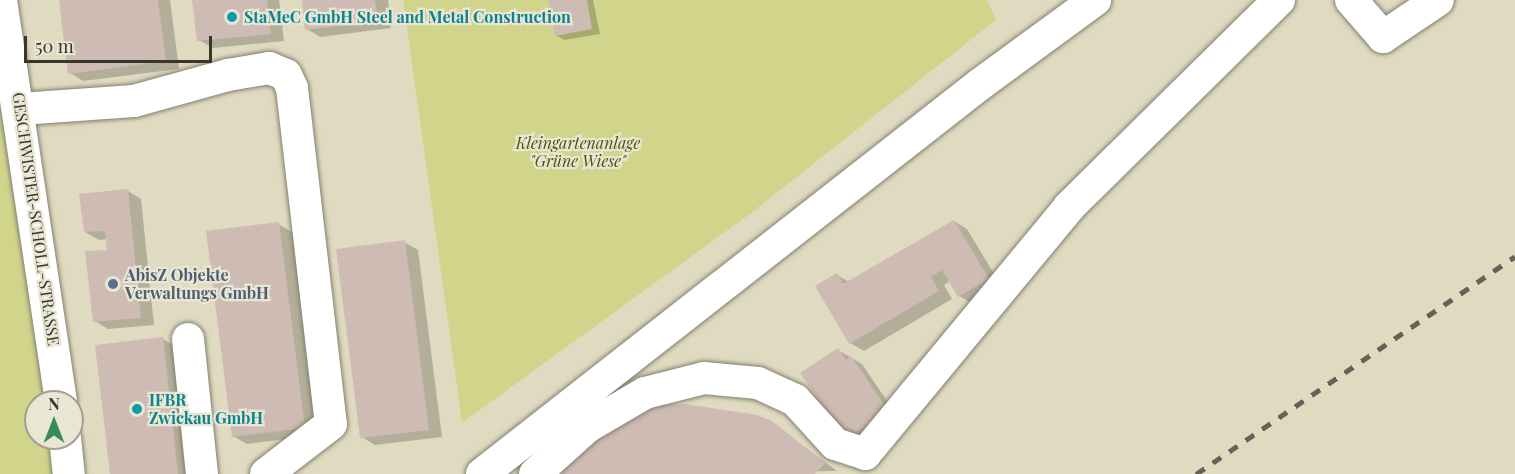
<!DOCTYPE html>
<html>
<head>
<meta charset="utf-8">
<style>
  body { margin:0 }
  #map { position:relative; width:1515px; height:474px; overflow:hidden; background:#e9e6d3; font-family:"Playfair Display",serif }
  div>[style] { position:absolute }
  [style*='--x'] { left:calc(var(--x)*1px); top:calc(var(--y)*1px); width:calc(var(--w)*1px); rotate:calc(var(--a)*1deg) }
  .built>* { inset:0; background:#dfdac0 }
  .green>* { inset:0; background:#d1d58b }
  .shadow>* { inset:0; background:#0003 }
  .building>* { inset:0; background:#cebbb3 }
  .roads { filter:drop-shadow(0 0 2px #838070) drop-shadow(0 0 2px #838070) }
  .minor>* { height:32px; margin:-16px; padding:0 16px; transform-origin:16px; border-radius:16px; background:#fff }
  .rail>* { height:4.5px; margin-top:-2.25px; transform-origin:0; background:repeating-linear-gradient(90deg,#656359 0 10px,transparent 0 20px) }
  .dots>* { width:16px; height:16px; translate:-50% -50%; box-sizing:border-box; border:3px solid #e9e6d3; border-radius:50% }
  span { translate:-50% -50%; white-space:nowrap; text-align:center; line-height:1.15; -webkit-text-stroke:4.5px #e9e6d3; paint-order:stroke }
  .culture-label { font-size:16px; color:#0d838f; font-weight:700 }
  .left { translate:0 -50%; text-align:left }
  .park-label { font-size:16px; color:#4f510b; font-style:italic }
  .street-label { font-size:16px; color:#36352e }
  .service-label { font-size:16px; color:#4e5e75; font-weight:700 }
  .north { position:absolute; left:24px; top:390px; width:60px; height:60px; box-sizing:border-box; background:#e9e6d3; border:2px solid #a19f91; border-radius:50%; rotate:0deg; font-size:16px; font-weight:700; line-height:24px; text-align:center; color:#36352e }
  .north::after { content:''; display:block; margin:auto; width:21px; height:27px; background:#378a5c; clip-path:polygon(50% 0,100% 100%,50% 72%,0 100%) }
  .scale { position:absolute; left:24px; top:36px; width:188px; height:27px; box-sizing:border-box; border:3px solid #36352e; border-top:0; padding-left:8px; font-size:18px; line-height:21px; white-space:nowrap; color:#36352e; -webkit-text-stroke:4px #e9e6d3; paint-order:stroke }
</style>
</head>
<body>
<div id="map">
  <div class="built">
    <i style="clip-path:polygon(11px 0,403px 0,462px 423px,750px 214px,996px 20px,987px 0,1515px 0,1515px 474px,79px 474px)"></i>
  </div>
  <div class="green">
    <i style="clip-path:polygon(403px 0,987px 0,996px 20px,750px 214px,462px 423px)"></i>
    <i style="clip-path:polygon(0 79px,54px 402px,36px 402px,36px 438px,58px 438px,61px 474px,0 474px)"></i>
  </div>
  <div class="shadow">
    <i style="clip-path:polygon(60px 0,170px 0,179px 69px,83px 81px,70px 73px)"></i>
    <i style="clip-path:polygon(194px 0,279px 0,284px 41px,213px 48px,199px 40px)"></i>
    <i style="clip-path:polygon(303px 0,388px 0,391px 28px,320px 37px,307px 29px)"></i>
    <i style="clip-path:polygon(550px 0,593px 0,600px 34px,564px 40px,556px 35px)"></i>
    <i style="clip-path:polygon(128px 191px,141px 199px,154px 325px,108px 329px,95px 321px,108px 251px,107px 239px,99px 240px,85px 232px)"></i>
    <i style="clip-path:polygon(954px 221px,967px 229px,1002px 287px,973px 304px,959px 296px,950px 281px,944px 285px,952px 299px,864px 351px,850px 343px,837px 275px,849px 282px)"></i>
    <i style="clip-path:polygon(278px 224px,292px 232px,318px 435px,247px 444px,233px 436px)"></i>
    <i style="clip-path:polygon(404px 242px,418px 250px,442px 437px,375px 445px,362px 437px)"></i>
    <i style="clip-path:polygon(163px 339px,176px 347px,191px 474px,111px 474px)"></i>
    <i style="clip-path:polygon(838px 350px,862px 364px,898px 417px,857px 445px,846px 439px)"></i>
    <i style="clip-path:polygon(772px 423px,837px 471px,550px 474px)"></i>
  </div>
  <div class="building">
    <i style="clip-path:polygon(59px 0,158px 0,166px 61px,68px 74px)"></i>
    <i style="clip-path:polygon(192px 0,267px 0,271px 34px,197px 41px)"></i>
    <i style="clip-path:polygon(302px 0,375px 0,378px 21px,305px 30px)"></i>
    <i style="clip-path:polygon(548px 0,587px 0,592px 29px,555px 36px)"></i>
    <i style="clip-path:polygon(128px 189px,141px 318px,93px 322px,85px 251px,107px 250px,105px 231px,84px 232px,79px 194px)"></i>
    <i style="clip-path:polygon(954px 220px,989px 279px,958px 297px,942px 270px,931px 277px,939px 291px,849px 344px,815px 286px,837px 273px,843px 284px)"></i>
    <i style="clip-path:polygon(279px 222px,305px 428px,232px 437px,206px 231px)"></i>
    <i style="clip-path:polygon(405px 240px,429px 430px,360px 438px,336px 249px)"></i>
    <i style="clip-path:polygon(163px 337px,178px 474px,110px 474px,95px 345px)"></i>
    <i style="clip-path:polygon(838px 348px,846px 360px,851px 356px,888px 410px,845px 440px,800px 373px)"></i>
    <i style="clip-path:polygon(685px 404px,757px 415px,772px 421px,825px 463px,815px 474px,546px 474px,621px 415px,659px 405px)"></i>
  </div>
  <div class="roads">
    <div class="minor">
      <i style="--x:1;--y:0;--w:406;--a:81.5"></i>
      <i style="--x:1351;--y:0;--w:49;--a:49.1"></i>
      <i style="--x:1383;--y:37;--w:66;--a:-33.9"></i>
      <i style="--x:20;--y:109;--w:114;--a:-4"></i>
      <i style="--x:134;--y:101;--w:98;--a:-15.5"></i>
      <i style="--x:228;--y:75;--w:42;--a:-9.7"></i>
      <i style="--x:269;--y:68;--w:18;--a:22"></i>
      <i style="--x:286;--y:75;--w:14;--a:65"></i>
      <i style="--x:292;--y:88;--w:338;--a:83.4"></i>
      <i style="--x:331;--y:424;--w:82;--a:142.4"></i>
      <i style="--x:188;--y:339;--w:136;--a:84.1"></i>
      <i style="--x:65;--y:438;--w:36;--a:84"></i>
      <i style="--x:482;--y:474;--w:631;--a:-38.05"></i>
      <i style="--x:979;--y:85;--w:144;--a:-36.2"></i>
      <i style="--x:535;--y:474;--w:70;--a:-42.1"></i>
      <i style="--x:587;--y:427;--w:67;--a:-30.4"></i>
      <i style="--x:645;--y:393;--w:61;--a:-14.3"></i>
      <i style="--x:704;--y:378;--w:54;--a:5.3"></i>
      <i style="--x:758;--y:383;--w:41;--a:24.7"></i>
      <i style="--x:795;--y:400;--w:59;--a:47.7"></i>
      <i style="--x:835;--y:444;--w:32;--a:18"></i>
      <i style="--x:865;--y:454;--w:320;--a:-50.4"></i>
      <i style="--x:1069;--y:207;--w:295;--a:-44.6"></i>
    </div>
  </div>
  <div class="rail">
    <i style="--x:1196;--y:474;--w:386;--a:-34.3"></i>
  </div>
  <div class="dots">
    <i style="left:232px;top:17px;background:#0f9aa8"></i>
    <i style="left:113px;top:284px;background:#5c6f8a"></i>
    <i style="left:137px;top:409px;background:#0f9aa8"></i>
  </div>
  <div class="culture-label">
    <span class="left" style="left:244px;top:17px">StaMeC GmbH Steel and Metal Construction</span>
    <span class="left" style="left:149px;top:409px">IFBR<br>Zwickau GmbH</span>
  </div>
  <div class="park-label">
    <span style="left:578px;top:152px">Kleingartenanlage<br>"Grüne Wiese"</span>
  </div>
  <div class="street-label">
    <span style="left:36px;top:219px;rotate:82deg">GESCHWISTER-SCHOLL-STRASSE</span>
  </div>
  <div class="service-label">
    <span class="left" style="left:125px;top:284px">AbisZ Objekte<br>Verwaltungs GmbH</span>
  </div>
  <div class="north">N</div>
  <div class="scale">50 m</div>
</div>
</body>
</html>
